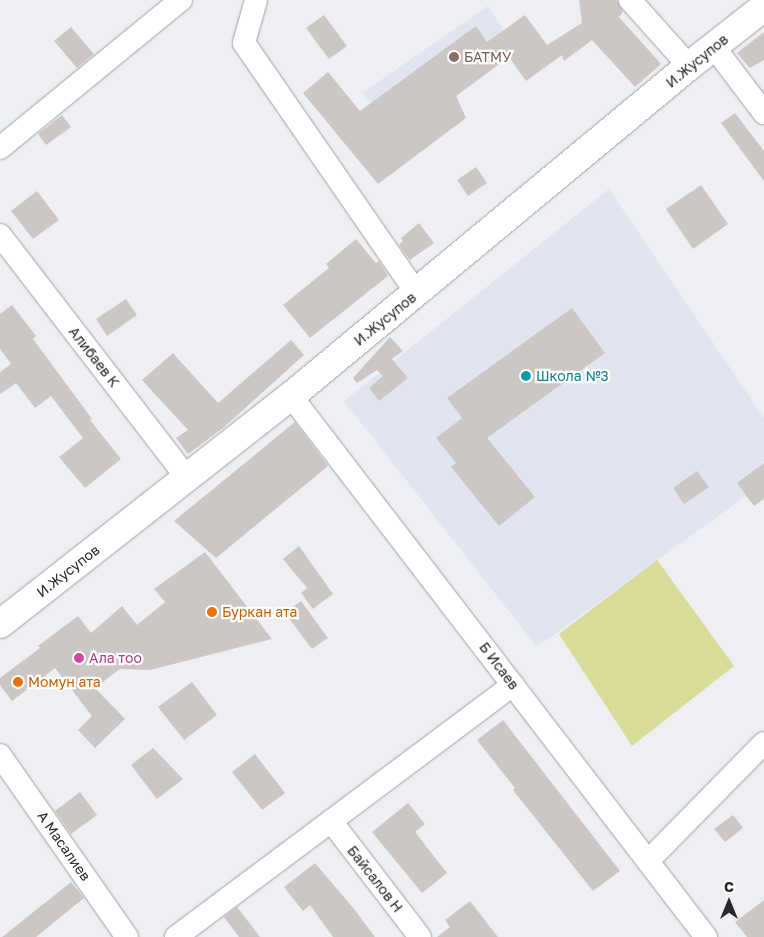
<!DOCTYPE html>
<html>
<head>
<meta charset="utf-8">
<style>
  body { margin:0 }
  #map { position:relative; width:764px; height:937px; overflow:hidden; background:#edeff3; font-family:"Golos Text",sans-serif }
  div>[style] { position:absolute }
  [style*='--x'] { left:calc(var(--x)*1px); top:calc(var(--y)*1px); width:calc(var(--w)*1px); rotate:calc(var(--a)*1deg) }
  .built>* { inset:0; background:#e0e5f0 }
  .green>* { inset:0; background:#d8dc98 }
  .building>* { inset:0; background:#ccc7c5 }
  .roads { filter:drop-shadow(0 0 1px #9fa1a4) drop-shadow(0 0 1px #9fa1a4) }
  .street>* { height:22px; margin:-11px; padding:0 11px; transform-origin:11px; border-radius:11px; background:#fff }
  .secondary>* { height:28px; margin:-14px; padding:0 14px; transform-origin:14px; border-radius:14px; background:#fff }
  .dots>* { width:14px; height:14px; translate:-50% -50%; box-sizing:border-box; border:2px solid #fff; border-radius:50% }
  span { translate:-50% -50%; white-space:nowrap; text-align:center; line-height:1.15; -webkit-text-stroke:4.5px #fff; paint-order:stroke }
  .education-label { font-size:14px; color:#785e54 }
  .left { translate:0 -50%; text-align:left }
  .street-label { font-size:14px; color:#272829 }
  .culture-label { font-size:14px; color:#0d838f }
  .food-label { font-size:14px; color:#c56008 }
  .hotel-label { font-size:14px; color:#b23c85 }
  .north { position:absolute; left:704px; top:877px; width:50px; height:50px; -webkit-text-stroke:4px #fff; paint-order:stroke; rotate:0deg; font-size:14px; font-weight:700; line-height:20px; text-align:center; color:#272829 }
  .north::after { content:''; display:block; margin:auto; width:18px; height:22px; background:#272829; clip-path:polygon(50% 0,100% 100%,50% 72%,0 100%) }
</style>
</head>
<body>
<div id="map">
  <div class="built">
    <i style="clip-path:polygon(488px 6px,512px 43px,397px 131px,362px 93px)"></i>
    <i style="clip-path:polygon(609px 189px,764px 418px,764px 483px,537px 647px,344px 401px)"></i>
  </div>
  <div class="green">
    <i style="clip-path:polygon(657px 560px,734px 666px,632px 746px,559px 634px)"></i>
  </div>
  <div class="building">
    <i style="clip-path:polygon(579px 0,617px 0,623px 12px,619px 17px,661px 64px,635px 87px,592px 40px,564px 61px,562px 55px,526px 81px,509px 57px,456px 96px,466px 118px,378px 184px,303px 93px,328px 72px,360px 111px,476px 26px,487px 42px,525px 15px,547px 45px,582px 23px)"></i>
    <i style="clip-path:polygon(324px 15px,347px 46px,329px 59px,306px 28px)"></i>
    <i style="clip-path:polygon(71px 27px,94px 54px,77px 68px,54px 41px)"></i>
    <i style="clip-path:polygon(764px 32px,764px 60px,750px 68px,737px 53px)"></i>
    <i style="clip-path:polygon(735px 113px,764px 151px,764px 181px,721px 123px)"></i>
    <i style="clip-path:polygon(62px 115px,71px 127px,46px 145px,38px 134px)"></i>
    <i style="clip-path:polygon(476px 167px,487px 183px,468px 196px,457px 180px)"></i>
    <i style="clip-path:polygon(701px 185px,728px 224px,693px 249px,666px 209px)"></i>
    <i style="clip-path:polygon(37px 191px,59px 220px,33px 239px,11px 211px)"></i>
    <i style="clip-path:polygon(419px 223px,434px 243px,410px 260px,399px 245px,403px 241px,401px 238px)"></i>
    <i style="clip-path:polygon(356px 239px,376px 263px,379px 261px,388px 276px,310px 338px,283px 305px,329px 268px,326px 264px)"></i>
    <i style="clip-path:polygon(126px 299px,137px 315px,107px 336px,96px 319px)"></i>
    <i style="clip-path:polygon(12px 305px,36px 336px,33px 339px,92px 419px,90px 420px,121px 459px,85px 488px,59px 457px,83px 438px,51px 396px,35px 408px,16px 383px,0 394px,0 372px,11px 364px,0 349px,0 314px)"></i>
    <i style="clip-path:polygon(572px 308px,605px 353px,487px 438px,535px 497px,499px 526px,451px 467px,456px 463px,436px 438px,462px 418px,447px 398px)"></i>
    <i style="clip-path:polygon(390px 337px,403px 351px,392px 359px,408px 378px,379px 401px,369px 388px,383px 376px,377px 370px,357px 383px,353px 378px)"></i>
    <i style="clip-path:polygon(291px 340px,304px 355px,223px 428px,188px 454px,176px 438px,188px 430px,142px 380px,173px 353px,218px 403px)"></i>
    <i style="clip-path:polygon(295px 422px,328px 466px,216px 558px,174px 521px)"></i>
    <i style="clip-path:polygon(764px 463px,764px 499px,754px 506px,737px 483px)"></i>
    <i style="clip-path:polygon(697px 471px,709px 487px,684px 504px,673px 488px)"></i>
    <i style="clip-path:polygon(299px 546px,333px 594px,313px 609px,301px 593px,307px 588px,283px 559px)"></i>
    <i style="clip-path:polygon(205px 552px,272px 639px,150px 670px,120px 669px,95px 688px,125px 719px,95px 748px,78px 730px,92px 716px,55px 668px,12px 701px,0 685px,0 678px,40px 648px,38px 646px,78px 616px,91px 633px,122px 606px,137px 625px,165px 602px,154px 589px)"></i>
    <i style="clip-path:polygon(301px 601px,328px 638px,312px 649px,285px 613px)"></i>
    <i style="clip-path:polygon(192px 682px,217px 715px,184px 740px,158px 707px)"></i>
    <i style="clip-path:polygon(503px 720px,620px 871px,593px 891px,513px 790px,515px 788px,477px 740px)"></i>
    <i style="clip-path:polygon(153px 748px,183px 779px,157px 799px,131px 765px)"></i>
    <i style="clip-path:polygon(255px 754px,285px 793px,262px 810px,232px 772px)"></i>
    <i style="clip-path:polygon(80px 792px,97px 815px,71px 834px,55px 811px)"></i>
    <i style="clip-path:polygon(408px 803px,425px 824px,415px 832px,447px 873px,422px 893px,372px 832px)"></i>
    <i style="clip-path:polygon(733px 815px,743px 828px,725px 842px,714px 829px)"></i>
    <i style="clip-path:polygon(315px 863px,354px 909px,375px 937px,333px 937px,310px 905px,303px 911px,284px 887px)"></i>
    <i style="clip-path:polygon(71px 882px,84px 898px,36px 937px,2px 937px)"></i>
    <i style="clip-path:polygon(764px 900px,764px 937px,747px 937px,735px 922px)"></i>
    <i style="clip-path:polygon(470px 901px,498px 937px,437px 937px,450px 927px,445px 920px)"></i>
    <i style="clip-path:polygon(237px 907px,260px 937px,239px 937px,224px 917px)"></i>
  </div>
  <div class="roads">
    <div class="street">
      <i style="--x:256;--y:0;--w:45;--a:105.6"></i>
      <i style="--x:244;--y:43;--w:305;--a:55.4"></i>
      <i style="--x:630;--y:0;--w:89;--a:48.2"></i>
      <i style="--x:714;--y:47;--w:83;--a:52.9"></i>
      <i style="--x:0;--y:148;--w:234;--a:-39.3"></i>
      <i style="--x:0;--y:235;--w:308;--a:52.4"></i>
      <i style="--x:291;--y:396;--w:682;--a:52.51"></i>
      <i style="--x:0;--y:755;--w:222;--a:55.1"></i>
      <i style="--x:331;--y:821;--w:146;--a:52.5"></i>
      <i style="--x:648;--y:861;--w:165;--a:-45.5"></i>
      <i style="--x:176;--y:937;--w:421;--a:-36.8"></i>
    </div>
    <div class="secondary">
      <i style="--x:0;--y:624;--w:370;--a:-38.1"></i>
      <i style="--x:291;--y:396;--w:517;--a:-39.66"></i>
      <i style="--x:689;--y:66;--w:95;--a:-38.2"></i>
    </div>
  </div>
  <div class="dots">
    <i style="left:454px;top:57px;background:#8d6e63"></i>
    <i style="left:526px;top:376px;background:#0f9aa8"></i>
    <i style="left:212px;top:612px;background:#e8710a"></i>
    <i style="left:79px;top:658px;background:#d1479c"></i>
    <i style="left:18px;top:682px;background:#e8710a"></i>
  </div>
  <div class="education-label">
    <span class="left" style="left:464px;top:57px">БАТМУ</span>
  </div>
  <div class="street-label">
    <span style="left:697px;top:61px;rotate:-39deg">И.Жусупов</span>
    <span style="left:385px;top:319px;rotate:-39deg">И.Жусупов</span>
    <span style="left:94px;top:357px;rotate:52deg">Алибаев К</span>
    <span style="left:68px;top:571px;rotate:-38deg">И.Жусупов</span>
    <span style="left:499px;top:666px;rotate:53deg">Б Исаев</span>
    <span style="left:64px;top:846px;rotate:55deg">А Масалиев</span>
    <span style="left:375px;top:879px;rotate:52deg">Байсалов Н</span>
  </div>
  <div class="culture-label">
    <span class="left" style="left:536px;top:376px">Школа №3</span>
  </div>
  <div class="food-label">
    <span class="left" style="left:222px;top:612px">Буркан ата</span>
    <span class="left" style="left:28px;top:682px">Момун ата</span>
  </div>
  <div class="hotel-label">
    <span class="left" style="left:89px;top:658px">Ала тоо</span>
  </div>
  <div class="north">С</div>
</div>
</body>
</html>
